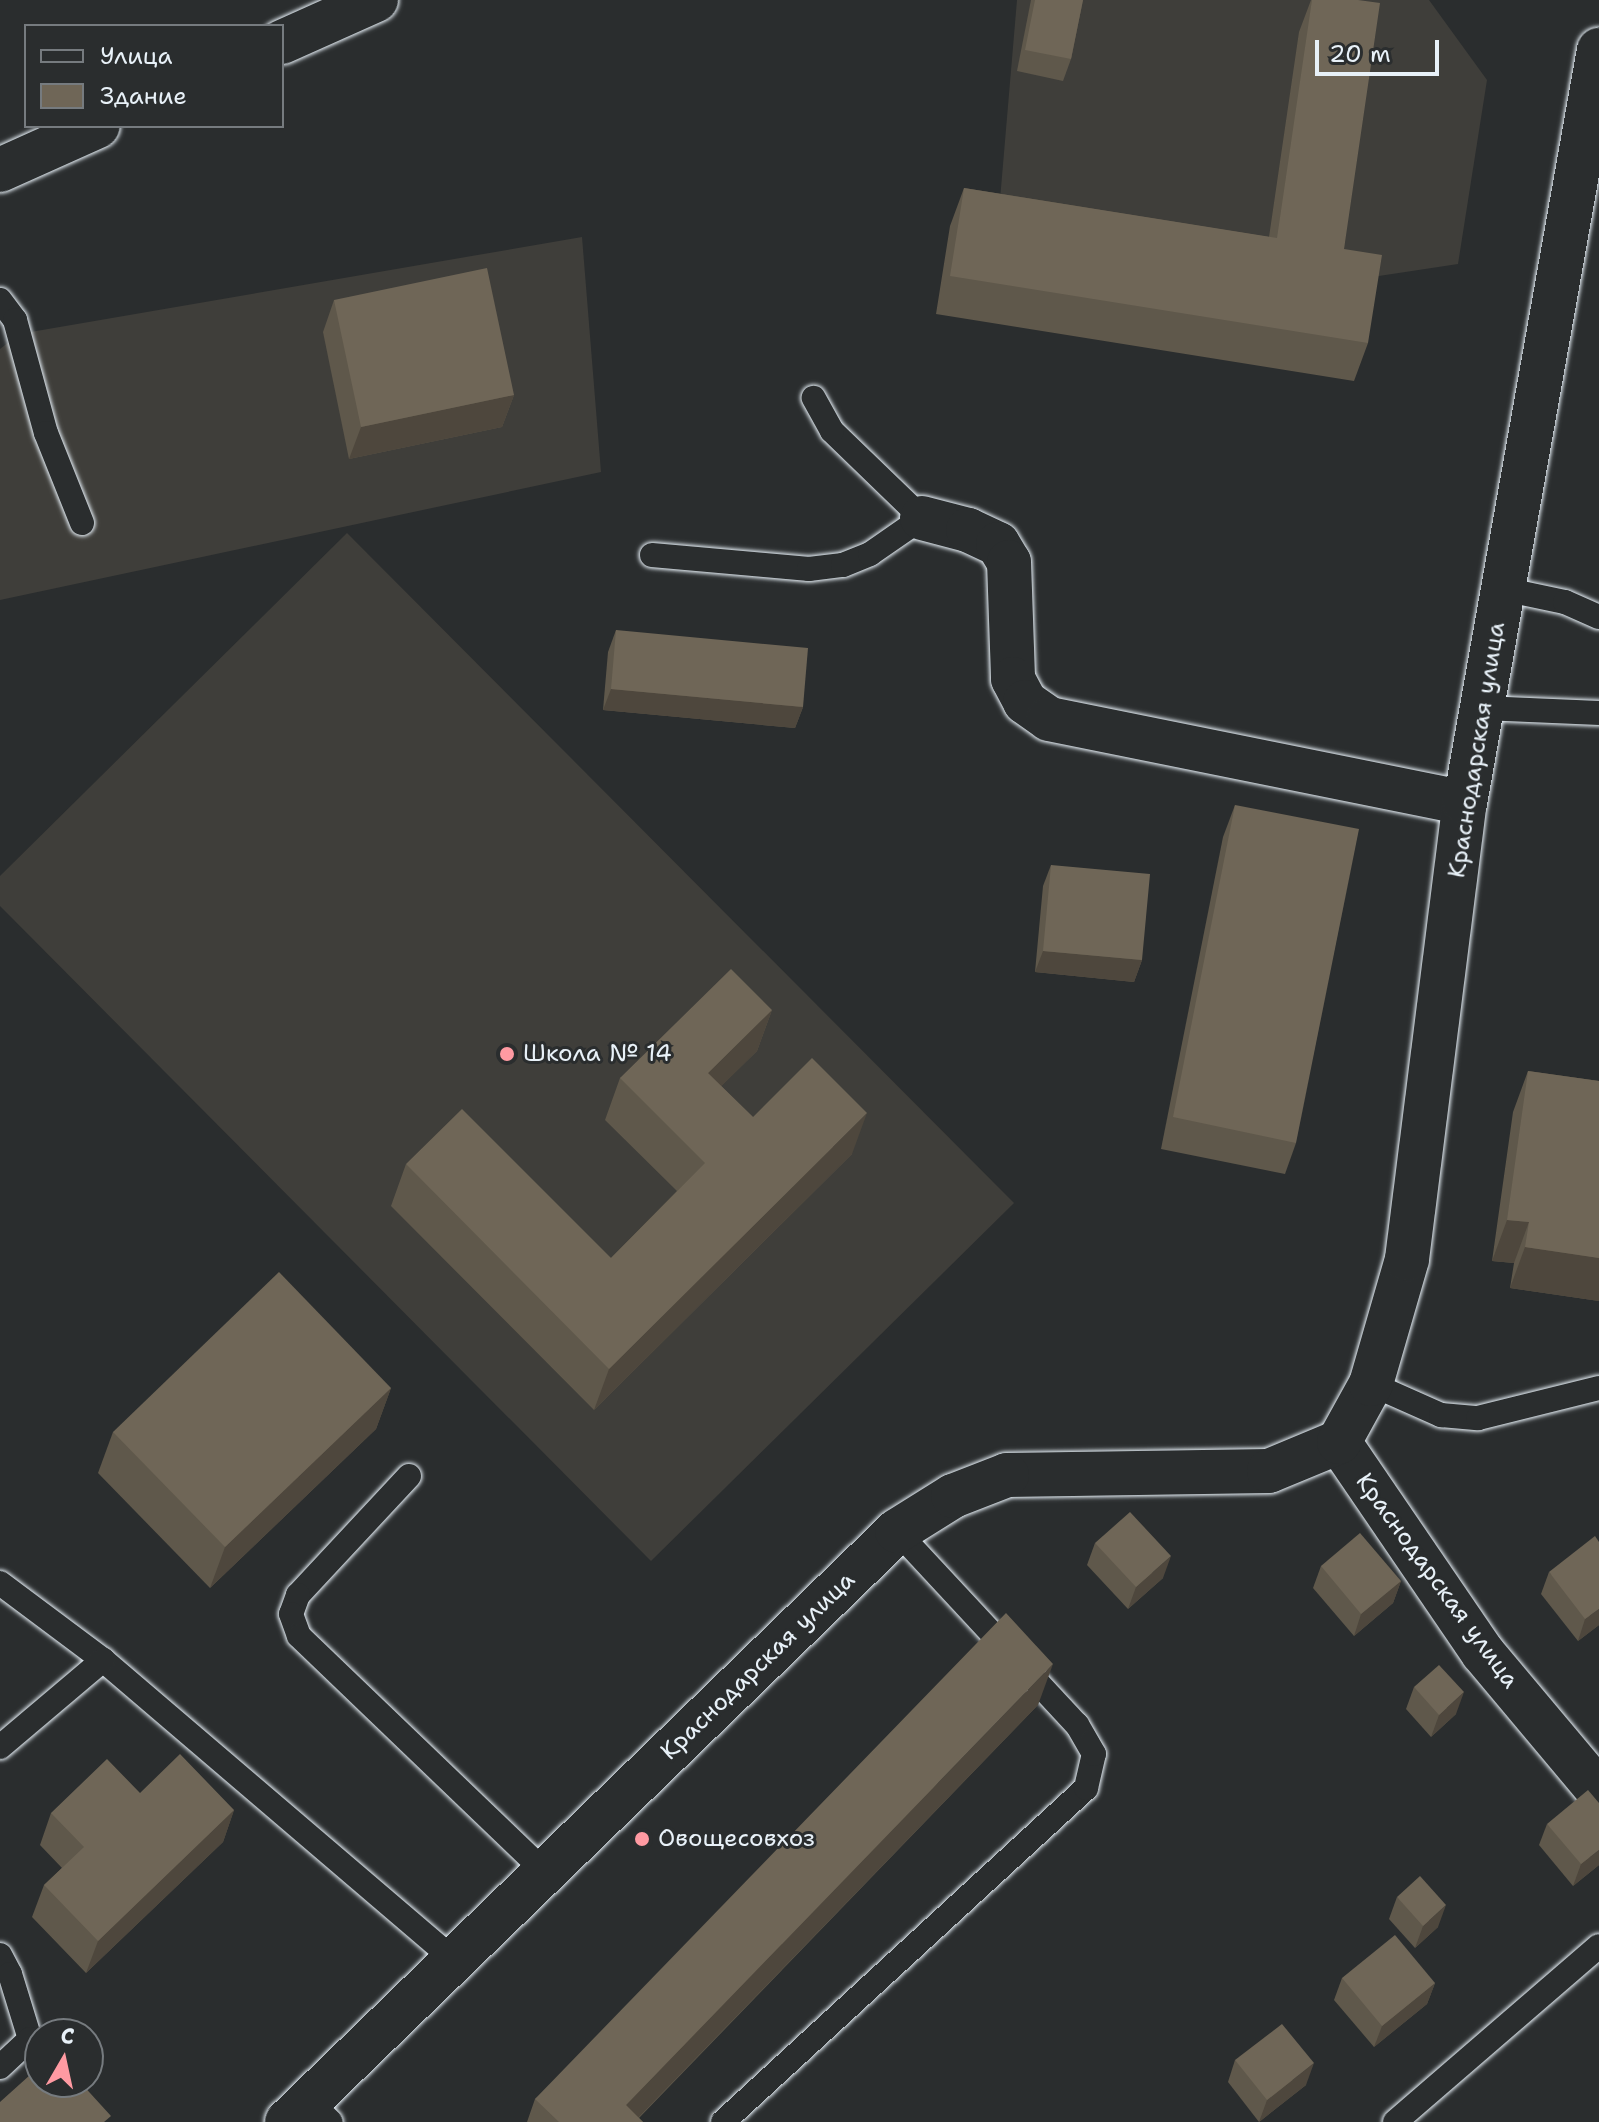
<!DOCTYPE html>
<html>
<head>
<meta charset="utf-8">
<style>
  body { margin:0 }
  #map { position:relative; width:1599px; height:2122px; overflow:hidden; background:#2a2d2e; font-family:"Shantell Sans",sans-serif }
  div>[style] { position:absolute }
  [style*='--x'] { left:calc(var(--x)*1px); top:calc(var(--y)*1px); width:calc(var(--w)*1px); rotate:calc(var(--a)*1deg) }
  .built>* { inset:0; background:#3f3e3a }
  .roads { filter:drop-shadow(0 0 2px #e8f1f8) drop-shadow(0 0 2px #e8f1f8) }
  .service>* { height:24px; margin:-12px; padding:0 12px; transform-origin:12px; border-radius:12px; background:#2a2d2e }
  .minor>* { height:44px; margin:-22px; padding:0 22px; transform-origin:22px; border-radius:22px; background:#2a2d2e }
  .tertiary>* { height:44px; margin:-22px; padding:0 22px; transform-origin:22px; border-radius:22px; background:#2a2d2e }
  .secondary>* { height:44px; margin:-22px; padding:0 22px; transform-origin:22px; border-radius:22px; background:#2a2d2e }
  .wall>* { inset:0; background:#5f584b }
  .shaded-wall>* { inset:0; background:#4e473d }
  .building>* { inset:0; background:#6f6657 }
  .dots>* { width:22px; height:22px; translate:-50% -50%; box-sizing:border-box; border:4px solid #2a2d2e; border-radius:50% }
  span { translate:-50% -50%; white-space:nowrap; text-align:center; line-height:1.15; -webkit-text-stroke:6px #2a2d2e; paint-order:stroke }
  .street-label { font-size:24px; color:#e8f1f8 }
  .poi-label { font-size:24px; color:#e8f1f8 }
  .left { translate:0 -50%; text-align:left }
  .legend { position:absolute; left:24px; top:24px; width:260px; height:104px; box-sizing:border-box; background:#2a2d2e; border:2px solid #767b7f; margin:0; padding:10px 14px; list-style:none; font-size:24px; color:#e8f1f8 }
  .legend li { display:flex; align-items:center; gap:16px; height:40px }
  .legend b { width:40px; border:2px solid #767b7f }
  .north { position:absolute; left:24px; top:2018px; width:80px; height:80px; box-sizing:border-box; background:#2a2d2e; border:2px solid #767b7f; border-radius:50%; rotate:9deg; font-size:22px; font-weight:700; line-height:32px; text-align:center; color:#e8f1f8 }
  .north::after { content:''; display:block; margin:auto; width:28px; height:36px; background:#ff9aa2; clip-path:polygon(50% 0,100% 100%,50% 72%,0 100%) }
  .scale { position:absolute; left:1315px; top:40px; width:124px; height:36px; box-sizing:border-box; border:4px solid #e8f1f8; border-top:0; padding-left:10px; font-size:24px; line-height:28px; white-space:nowrap; color:#e8f1f8; -webkit-text-stroke:6px #2a2d2e; paint-order:stroke }
</style>
</head>
<body>
<div id="map">
  <div class="built">
    <i style="clip-path:polygon(1017px 0,1429px 0,1487px 80px,1458px 264px,1116px 316px,992px 294px)"></i>
    <i style="clip-path:polygon(582px 237px,601px 472px,0 600px,0 349px,19px 334px)"></i>
    <i style="clip-path:polygon(347px 533px,1014px 1203px,651px 1561px,0 906px,0 876px)"></i>
  </div>
  <div class="roads">
    <div class="service">
      <i style="--x:0;--y:300;--w:25;--a:53"></i>
      <i style="--x:15;--y:320;--w:117;--a:74.7"></i>
      <i style="--x:46;--y:433;--w:97;--a:68.2"></i>
      <i style="--x:652;--y:555;--w:158;--a:5.1"></i>
      <i style="--x:809;--y:569;--w:34;--a:-7"></i>
      <i style="--x:843;--y:565;--w:29;--a:-22"></i>
      <i style="--x:870;--y:554;--w:63;--a:-34.7"></i>
      <i style="--x:922;--y:518;--w:125;--a:-136"></i>
      <i style="--x:832;--y:431;--w:38;--a:-119"></i>
      <i style="--x:1503;--y:589;--w:63;--a:11.8"></i>
      <i style="--x:1565;--y:602;--w:37;--a:24"></i>
      <i style="--x:1483;--y:708;--w:116;--a:2.5"></i>
      <i style="--x:1371;--y:1384;--w:77;--a:23.9"></i>
      <i style="--x:1441;--y:1415;--w:37;--a:5"></i>
      <i style="--x:1478;--y:1418;--w:125;--a:-13.9"></i>
      <i style="--x:409;--y:1476;--w:163;--a:133"></i>
      <i style="--x:298;--y:1595;--w:20;--a:110"></i>
      <i style="--x:291;--y:1614;--w:23;--a:70"></i>
      <i style="--x:299;--y:1636;--w:341;--a:43.8"></i>
      <i style="--x:0;--y:1583;--w:129;--a:36.8"></i>
      <i style="--x:103;--y:1660;--w:462;--a:40.5"></i>
      <i style="--x:0;--y:1747;--w:135;--a:-40.2"></i>
      <i style="--x:0;--y:1955;--w:21;--a:62"></i>
      <i style="--x:10;--y:1974;--w:68;--a:72.9"></i>
      <i style="--x:0;--y:2067;--w:41;--a:-43"></i>
      <i style="--x:30;--y:2039;--w:15;--a:48"></i>
      <i style="--x:309;--y:2101;--w:30;--a:44"></i>
      <i style="--x:723;--y:2122;--w:493;--a:-42.6"></i>
      <i style="--x:1086;--y:1788;--w:35;--a:-77"></i>
      <i style="--x:1094;--y:1754;--w:34;--a:-120"></i>
      <i style="--x:1077;--y:1725;--w:265;--a:-132.9"></i>
      <i style="--x:1395;--y:2122;--w:269;--a:-40.8"></i>
    </div>
    <div class="minor">
      <i style="--x:922;--y:518;--w:48;--a:14.6"></i>
      <i style="--x:968;--y:530;--w:33;--a:25"></i>
      <i style="--x:998;--y:544;--w:21;--a:59"></i>
      <i style="--x:1009;--y:562;--w:117;--a:88"></i>
      <i style="--x:1013;--y:679;--w:26;--a:62"></i>
      <i style="--x:1025;--y:702;--w:29;--a:35"></i>
      <i style="--x:1049;--y:719;--w:424;--a:11.4"></i>
      <i style="--x:1339;--y:1442;--w:255;--a:55.7"></i>
      <i style="--x:1483;--y:1653;--w:180;--a:50"></i>
    </div>
    <div class="tertiary">
      <i style="--x:282;--y:42;--w:103;--a:-24.1"></i>
      <i style="--x:0;--y:170;--w:107;--a:-24.2"></i>
      <i style="--x:1007;--y:1475;--w:262;--a:-0.9"></i>
      <i style="--x:1269;--y:1471;--w:76;--a:-22.5"></i>
      <i style="--x:1339;--y:1442;--w:66;--a:-61.1"></i>
      <i style="--x:1371;--y:1384;--w:130;--a:-73.9"></i>
      <i style="--x:1407;--y:1259;--w:460;--a:-82.8"></i>
      <i style="--x:1465;--y:803;--w:765;--a:-79.91"></i>
    </div>
    <div class="secondary">
      <i style="--x:287;--y:2122;--w:849;--a:-44.09"></i>
      <i style="--x:897;--y:1531;--w:66;--a:-32"></i>
      <i style="--x:953;--y:1496;--w:58;--a:-21.3"></i>
    </div>
  </div>
  <div class="wall">
    <i style="clip-path:polygon(1031px 0,1083px 0,1071px 59px,1063px 81px,1017px 71px)"></i>
    <i style="clip-path:polygon(1311px 0,1358px 0,1344px 249px,1368px 343px,1354px 381px,936px 314px,950px 226px,964px 188px,1269px 237px,1299px 32px)"></i>
    <i style="clip-path:polygon(334px 300px,514px 395px,502px 427px,349px 459px,323px 332px)"></i>
    <i style="clip-path:polygon(616px 630px,803px 707px,795px 728px,603px 710px,608px 652px)"></i>
    <i style="clip-path:polygon(1235px 805px,1296px 1143px,1285px 1174px,1161px 1149px,1223px 837px)"></i>
    <i style="clip-path:polygon(1051px 865px,1142px 960px,1134px 982px,1035px 972px,1043px 886px)"></i>
    <i style="clip-path:polygon(772px 1010px,757px 1051px,721px 1086px,753px 1117px,852px 1154px,594px 1410px,391px 1206px,406px 1164px,611px 1258px,677px 1191px,605px 1120px,620px 1078px)"></i>
    <i style="clip-path:polygon(1528px 1071px,1599px 1081px,1599px 1301px,1510px 1288px,1514px 1263px,1492px 1261px,1513px 1112px)"></i>
    <i style="clip-path:polygon(391px 1388px,376px 1429px,210px 1588px,98px 1473px,113px 1432px)"></i>
    <i style="clip-path:polygon(1095px 1543px,1163px 1578px,1128px 1609px,1087px 1565px)"></i>
    <i style="clip-path:polygon(1321px 1566px,1401px 1581px,1393px 1603px,1354px 1636px,1313px 1588px)"></i>
    <i style="clip-path:polygon(1549px 1572px,1599px 1625px,1578px 1641px,1541px 1594px)"></i>
    <i style="clip-path:polygon(1414px 1687px,1456px 1714px,1431px 1737px,1406px 1709px)"></i>
    <i style="clip-path:polygon(1038px 1705px,639px 2118px,643px 2122px,527px 2122px,535px 2099px)"></i>
    <i style="clip-path:polygon(140px 1793px,234px 1810px,223px 1842px,86px 1973px,32px 1917px,44px 1885px,62px 1868px,40px 1845px,51px 1813px)"></i>
    <i style="clip-path:polygon(1547px 1824px,1599px 1865px,1573px 1886px,1539px 1845px)"></i>
    <i style="clip-path:polygon(1397px 1897px,1438px 1927px,1415px 1948px,1389px 1919px)"></i>
    <i style="clip-path:polygon(1342px 1978px,1435px 1983px,1427px 2004px,1374px 2047px,1334px 2000px)"></i>
    <i style="clip-path:polygon(1235px 2060px,1306px 2085px,1259px 2122px,1228px 2082px)"></i>
  </div>
  <div class="shaded-wall">
    <i style="clip-path:polygon(514px 395px,502px 427px,349px 459px,361px 427px)"></i>
    <i style="clip-path:polygon(611px 689px,803px 707px,795px 728px,603px 710px)"></i>
    <i style="clip-path:polygon(1043px 951px,1142px 960px,1134px 982px,1035px 972px)"></i>
    <i style="clip-path:polygon(772px 1010px,757px 1051px,693px 1114px,708px 1073px)"></i>
    <i style="clip-path:polygon(867px 1113px,852px 1154px,594px 1410px,609px 1369px)"></i>
    <i style="clip-path:polygon(1507px 1220px,1529px 1222px,1514px 1263px,1492px 1261px)"></i>
    <i style="clip-path:polygon(1525px 1247px,1599px 1258px,1599px 1301px,1510px 1288px)"></i>
    <i style="clip-path:polygon(391px 1388px,376px 1429px,210px 1588px,225px 1547px)"></i>
    <i style="clip-path:polygon(1171px 1556px,1163px 1578px,1128px 1609px,1136px 1587px)"></i>
    <i style="clip-path:polygon(1401px 1581px,1393px 1603px,1354px 1636px,1361px 1614px)"></i>
    <i style="clip-path:polygon(1599px 1609px,1599px 1625px,1578px 1641px,1585px 1619px)"></i>
    <i style="clip-path:polygon(1053px 1664px,1038px 1705px,634px 2122px,626px 2105px)"></i>
    <i style="clip-path:polygon(1464px 1692px,1456px 1714px,1431px 1737px,1439px 1715px)"></i>
    <i style="clip-path:polygon(234px 1810px,223px 1842px,86px 1973px,98px 1941px)"></i>
    <i style="clip-path:polygon(1599px 1850px,1599px 1865px,1573px 1886px,1581px 1864px)"></i>
    <i style="clip-path:polygon(1446px 1905px,1438px 1927px,1415px 1948px,1423px 1926px)"></i>
    <i style="clip-path:polygon(1435px 1983px,1427px 2004px,1374px 2047px,1382px 2026px)"></i>
    <i style="clip-path:polygon(1314px 2063px,1306px 2085px,1259px 2122px,1267px 2100px)"></i>
  </div>
  <div class="building">
    <i style="clip-path:polygon(1035px 0,1083px 0,1071px 59px,1025px 50px)"></i>
    <i style="clip-path:polygon(1312px 0,1358px 0,1380px 3px,1344px 249px,1382px 255px,1368px 343px,950px 276px,964px 188px,1277px 238px)"></i>
    <i style="clip-path:polygon(487px 268px,514px 395px,361px 427px,334px 300px)"></i>
    <i style="clip-path:polygon(616px 630px,808px 648px,803px 707px,611px 689px)"></i>
    <i style="clip-path:polygon(1235px 805px,1359px 829px,1296px 1143px,1173px 1117px)"></i>
    <i style="clip-path:polygon(1051px 865px,1150px 874px,1142px 960px,1043px 951px)"></i>
    <i style="clip-path:polygon(731px 969px,772px 1010px,708px 1073px,753px 1117px,812px 1058px,867px 1113px,609px 1369px,406px 1164px,462px 1109px,611px 1258px,705px 1163px,620px 1078px)"></i>
    <i style="clip-path:polygon(1528px 1071px,1599px 1081px,1599px 1258px,1525px 1247px,1529px 1222px,1507px 1220px)"></i>
    <i style="clip-path:polygon(279px 1272px,391px 1388px,225px 1547px,113px 1432px)"></i>
    <i style="clip-path:polygon(1130px 1512px,1171px 1556px,1136px 1587px,1095px 1543px)"></i>
    <i style="clip-path:polygon(1360px 1533px,1401px 1581px,1361px 1614px,1321px 1566px)"></i>
    <i style="clip-path:polygon(1595px 1536px,1599px 1542px,1599px 1609px,1585px 1619px,1549px 1572px)"></i>
    <i style="clip-path:polygon(1006px 1613px,1053px 1664px,626px 2105px,643px 2122px,559px 2122px,535px 2099px)"></i>
    <i style="clip-path:polygon(1439px 1665px,1464px 1692px,1439px 1715px,1414px 1687px)"></i>
    <i style="clip-path:polygon(180px 1754px,234px 1810px,98px 1941px,44px 1885px,84px 1847px,51px 1813px,107px 1759px,140px 1793px)"></i>
    <i style="clip-path:polygon(1588px 1790px,1599px 1803px,1599px 1850px,1581px 1864px,1547px 1824px)"></i>
    <i style="clip-path:polygon(1420px 1876px,1446px 1905px,1423px 1926px,1397px 1897px)"></i>
    <i style="clip-path:polygon(1395px 1935px,1435px 1983px,1382px 2026px,1342px 1978px)"></i>
    <i style="clip-path:polygon(1282px 2024px,1314px 2063px,1267px 2100px,1235px 2060px)"></i>
    <i style="clip-path:polygon(40px 2066px,40px 2082px,80px 2082px,111px 2116px,104px 2122px,0 2122px,0 2102px)"></i>
  </div>
  <div class="dots">
    <i style="left:507px;top:1054px;background:#ff9aa2"></i>
    <i style="left:642px;top:1839px;background:#ff9aa2"></i>
  </div>
  <div class="street-label">
    <span style="left:1477px;top:750px;rotate:-81deg">Краснодарская улица</span>
    <span style="left:1437px;top:1581px;rotate:54deg">Краснодарская улица</span>
    <span style="left:758px;top:1666px;rotate:-44deg">Краснодарская улица</span>
  </div>
  <div class="poi-label">
    <span class="left" style="left:523px;top:1054px">Школа № 14</span>
    <span class="left" style="left:658px;top:1839px">Овощесовхоз</span>
  </div>
  <ul class="legend">
  <li><b style="height:10px;background:#2a2d2e"></b>Улица</li>
  <li><b style="height:22px;background:#6f6657"></b>Здание</li>
  </ul>
  <div class="north">С</div>
  <div class="scale">20 m</div>
</div>
</body>
</html>
